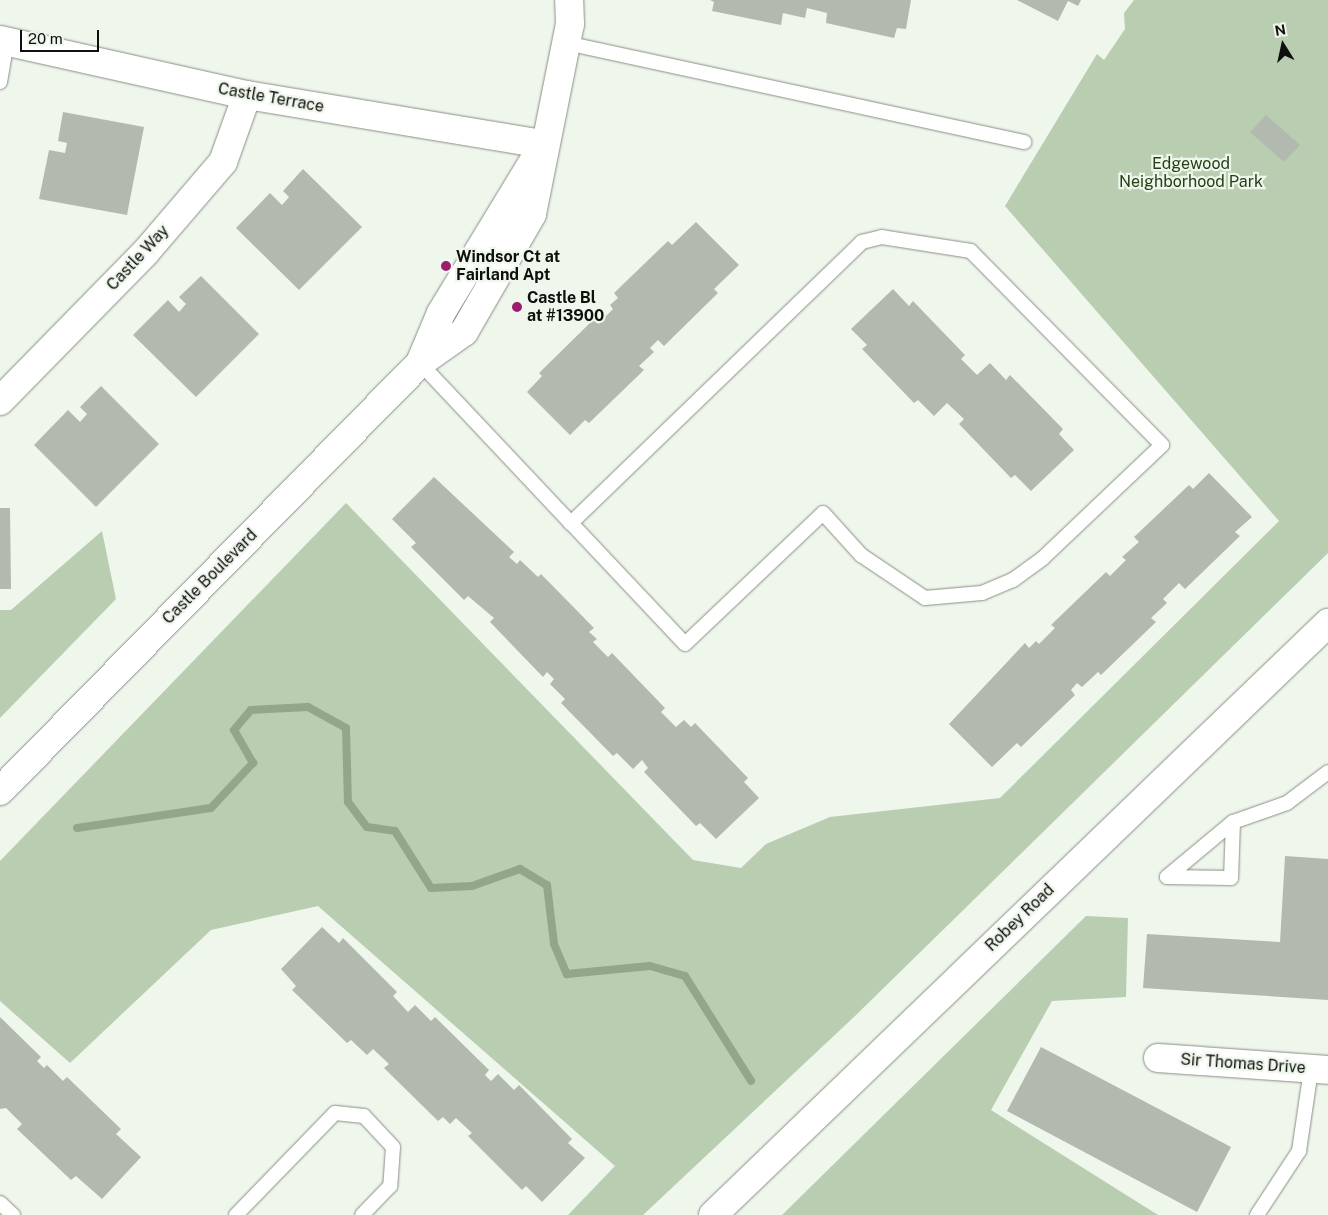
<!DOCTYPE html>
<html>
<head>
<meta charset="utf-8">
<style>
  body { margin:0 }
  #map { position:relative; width:1328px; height:1215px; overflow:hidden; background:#eff6ec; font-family:"Public Sans",sans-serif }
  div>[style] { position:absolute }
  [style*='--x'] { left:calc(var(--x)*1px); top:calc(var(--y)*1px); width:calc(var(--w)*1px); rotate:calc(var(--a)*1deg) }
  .green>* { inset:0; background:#b9cdb1 }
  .stream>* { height:8px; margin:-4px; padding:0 4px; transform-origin:4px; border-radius:4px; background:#92a789 }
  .building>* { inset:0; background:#b2b9af }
  .roads { filter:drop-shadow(0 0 1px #888f85) drop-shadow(0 0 1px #888f85) }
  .service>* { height:14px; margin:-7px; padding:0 7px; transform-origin:7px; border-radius:7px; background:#fff }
  .minor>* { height:28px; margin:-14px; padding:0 14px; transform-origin:14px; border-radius:14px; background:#fff }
  .tertiary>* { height:28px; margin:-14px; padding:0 14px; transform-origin:14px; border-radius:14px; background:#fff }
  .dots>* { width:14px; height:14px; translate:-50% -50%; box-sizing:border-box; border:2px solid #eff6ec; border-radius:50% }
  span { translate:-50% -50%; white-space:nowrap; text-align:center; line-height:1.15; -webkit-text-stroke:4.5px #eff6ec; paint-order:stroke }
  .street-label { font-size:16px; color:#0d100d }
  .park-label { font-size:16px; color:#234115 }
  .poi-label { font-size:16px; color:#0d100d; font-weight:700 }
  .left { translate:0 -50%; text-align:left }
  .north { position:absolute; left:1258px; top:20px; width:50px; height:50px; -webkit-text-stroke:4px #eff6ec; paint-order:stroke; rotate:350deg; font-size:14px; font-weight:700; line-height:20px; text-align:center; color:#0d100d }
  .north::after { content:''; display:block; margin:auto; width:18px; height:22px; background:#0d100d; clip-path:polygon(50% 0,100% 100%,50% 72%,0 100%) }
  .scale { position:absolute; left:20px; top:30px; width:79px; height:22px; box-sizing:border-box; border:2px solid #0d100d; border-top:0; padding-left:6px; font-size:15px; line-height:18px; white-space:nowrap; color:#0d100d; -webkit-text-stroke:4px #eff6ec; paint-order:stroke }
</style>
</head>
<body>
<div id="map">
  <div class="green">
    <i style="clip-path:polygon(1134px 0,1328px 0,1328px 553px,855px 1016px,643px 1215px,568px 1215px,615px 1166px,318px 906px,211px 930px,70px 1063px,0 1001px,0 861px,346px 503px,693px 860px,741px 868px,766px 844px,830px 817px,1000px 798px,1279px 521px,1005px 206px,1097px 54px,1104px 60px,1125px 29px,1124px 13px)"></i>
    <i style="clip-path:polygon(102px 531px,116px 599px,0 718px,0 610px,11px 610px)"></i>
    <i style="clip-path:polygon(1086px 916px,1128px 918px,1126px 997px,1052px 1001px,991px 1110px,1158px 1215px,782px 1215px)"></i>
  </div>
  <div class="stream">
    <i style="--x:77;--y:828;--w:135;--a:-8.5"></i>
    <i style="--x:211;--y:808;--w:62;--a:-47"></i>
    <i style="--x:253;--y:763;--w:38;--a:-120"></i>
    <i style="--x:234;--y:730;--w:26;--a:-50"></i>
    <i style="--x:251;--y:710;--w:57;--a:-3"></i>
    <i style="--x:308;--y:707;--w:43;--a:28.9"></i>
    <i style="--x:346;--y:728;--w:74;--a:88.5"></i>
    <i style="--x:348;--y:802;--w:31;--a:53"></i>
    <i style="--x:367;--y:827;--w:28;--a:8"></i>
    <i style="--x:395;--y:831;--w:67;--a:57.7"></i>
    <i style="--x:431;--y:888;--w:41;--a:-2.8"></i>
    <i style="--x:472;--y:886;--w:51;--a:-19.5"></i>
    <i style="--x:520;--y:869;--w:31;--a:31"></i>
    <i style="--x:547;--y:885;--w:59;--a:83.2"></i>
    <i style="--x:554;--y:944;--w:33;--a:67"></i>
    <i style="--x:567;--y:974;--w:83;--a:-5.5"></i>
    <i style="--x:650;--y:966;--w:36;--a:16"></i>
    <i style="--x:685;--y:976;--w:124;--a:57.8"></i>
  </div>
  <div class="building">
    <i style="clip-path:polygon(710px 0,911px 0,906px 29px,897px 28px,894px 38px,826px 23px,827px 13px,807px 8px,805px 18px,783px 13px,781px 25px,712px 11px,714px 2px)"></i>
    <i style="clip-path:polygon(1017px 0,1081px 0,1078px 6px,1068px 1px,1058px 21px)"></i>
    <i style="clip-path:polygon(63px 112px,144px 127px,127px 215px,39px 199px,49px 150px,65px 153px,67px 143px,58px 141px)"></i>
    <i style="clip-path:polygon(1266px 115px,1300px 145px,1284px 162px,1250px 132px)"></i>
    <i style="clip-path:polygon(303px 169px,362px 227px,299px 290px,236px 228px,270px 193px,282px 205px,289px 197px,283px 191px)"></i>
    <i style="clip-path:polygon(696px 222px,739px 265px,714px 289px,718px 293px,664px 346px,658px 340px,650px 348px,654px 352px,639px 366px,644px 370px,589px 423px,585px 420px,570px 435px,527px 392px,542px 376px,539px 373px,593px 320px,598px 324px,613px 309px,610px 305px,618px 298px,614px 293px,668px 241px,672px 245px)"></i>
    <i style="clip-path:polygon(201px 276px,259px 334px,196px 397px,133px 335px,168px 300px,179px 312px,186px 304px,179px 297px)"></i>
    <i style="clip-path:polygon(893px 289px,909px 306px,913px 301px,965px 355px,961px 359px,977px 375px,990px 363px,1006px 380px,1010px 375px,1063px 429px,1059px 434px,1074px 450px,1031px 491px,1015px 475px,1011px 478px,959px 424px,964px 419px,947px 403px,934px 416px,918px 400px,914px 403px,862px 349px,867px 345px,851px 329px)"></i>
    <i style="clip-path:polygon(101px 386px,159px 444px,96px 507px,34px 445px,68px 410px,80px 422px,87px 414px,80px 407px)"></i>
    <i style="clip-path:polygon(1209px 473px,1252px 517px,1235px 532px,1240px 536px,1185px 589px,1179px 583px,1163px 599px,1167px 603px,1151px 618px,1156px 622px,1101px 675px,1098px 672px,1082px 687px,1077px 683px,1071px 690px,1075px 695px,1021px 747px,1017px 743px,992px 767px,949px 724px,1025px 643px,1029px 648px,1036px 641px,1039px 644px,1055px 628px,1051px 625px,1106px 572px,1110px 576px,1126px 560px,1122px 557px,1139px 542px,1134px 537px,1189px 485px,1193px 489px)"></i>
    <i style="clip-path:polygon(434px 477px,514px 552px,509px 557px,517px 564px,520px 560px,538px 577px,541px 574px,594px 628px,589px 632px,597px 639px,593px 642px,608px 657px,612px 653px,665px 708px,661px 712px,676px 727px,684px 720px,691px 727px,695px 723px,748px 778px,744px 782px,759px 798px,716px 839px,700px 823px,696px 826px,644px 772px,648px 768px,642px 760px,633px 769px,617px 753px,613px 756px,561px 703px,565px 699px,550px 684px,554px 679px,547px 672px,543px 677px,490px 622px,494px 618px,468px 596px,464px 600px,411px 547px,416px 543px,392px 519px)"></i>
    <i style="clip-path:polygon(0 508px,10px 508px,11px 589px,0 589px)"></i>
    <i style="clip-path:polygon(1285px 856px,1328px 859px,1328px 1000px,1143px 988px,1147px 934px,1280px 942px)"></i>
    <i style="clip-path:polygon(322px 927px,339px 943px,343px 938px,397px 992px,393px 996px,408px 1012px,415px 1005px,431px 1021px,435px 1017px,489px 1070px,485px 1075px,491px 1081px,498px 1074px,514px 1090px,519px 1085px,572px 1139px,568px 1143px,585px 1158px,542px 1202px,526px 1186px,522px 1190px,468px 1136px,472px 1133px,456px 1118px,450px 1124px,443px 1117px,438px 1121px,384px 1068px,389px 1064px,373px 1049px,367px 1055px,351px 1040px,347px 1043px,292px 990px,296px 986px,281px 969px)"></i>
    <i style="clip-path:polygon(0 1017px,41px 1057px,37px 1061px,44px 1068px,47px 1065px,63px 1081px,67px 1077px,121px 1129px,116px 1134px,141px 1157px,102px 1199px,76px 1176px,71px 1180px,17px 1129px,22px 1124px,6px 1108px,0 1109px)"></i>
    <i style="clip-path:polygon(1041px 1047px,1231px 1147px,1197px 1212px,1007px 1111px)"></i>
  </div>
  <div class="roads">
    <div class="service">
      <i style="--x:566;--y:43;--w:469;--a:12.2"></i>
      <i style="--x:0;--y:82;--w:42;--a:-80.3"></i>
      <i style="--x:420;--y:363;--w:220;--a:46.7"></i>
      <i style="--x:571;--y:523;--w:166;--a:46.7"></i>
      <i style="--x:685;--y:644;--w:190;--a:-43.5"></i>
      <i style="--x:823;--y:513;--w:57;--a:47.9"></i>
      <i style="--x:861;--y:555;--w:77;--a:33.9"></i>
      <i style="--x:925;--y:598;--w:57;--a:-5"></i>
      <i style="--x:982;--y:593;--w:34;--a:-23"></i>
      <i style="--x:1013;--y:580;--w:37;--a:-36"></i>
      <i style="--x:1043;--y:558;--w:164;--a:-43.5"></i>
      <i style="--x:1162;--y:445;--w:272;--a:-134.6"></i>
      <i style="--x:971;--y:251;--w:90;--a:-171.1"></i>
      <i style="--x:882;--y:237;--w:21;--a:166"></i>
      <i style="--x:862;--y:242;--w:405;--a:136"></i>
      <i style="--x:1233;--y:822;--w:56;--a:92"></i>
      <i style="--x:1231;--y:878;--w:64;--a:-179.1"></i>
      <i style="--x:1167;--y:877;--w:86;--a:-39.8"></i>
      <i style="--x:1233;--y:822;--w:57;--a:-19.4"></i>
      <i style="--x:1287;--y:803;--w:51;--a:-37.1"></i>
      <i style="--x:0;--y:1203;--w:18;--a:43"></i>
      <i style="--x:236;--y:1215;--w:142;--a:-45.9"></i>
      <i style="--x:335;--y:1113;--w:29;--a:6"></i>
      <i style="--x:364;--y:1116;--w:42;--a:46.9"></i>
      <i style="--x:393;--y:1147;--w:39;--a:94"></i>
      <i style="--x:390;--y:1186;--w:40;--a:134"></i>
      <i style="--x:1257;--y:1215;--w:77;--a:-56.7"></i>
      <i style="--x:1299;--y:1151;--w:82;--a:-81.6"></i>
    </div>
    <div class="minor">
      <i style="--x:0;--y:40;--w:253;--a:12.6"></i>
      <i style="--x:247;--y:95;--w:301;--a:9.4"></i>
      <i style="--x:420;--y:363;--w:54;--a:-67.2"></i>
      <i style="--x:441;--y:313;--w:188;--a:-58.7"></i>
      <i style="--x:0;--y:401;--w:207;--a:-45.6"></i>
      <i style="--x:145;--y:253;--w:120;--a:-49.4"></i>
      <i style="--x:223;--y:162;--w:71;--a:-70.3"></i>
      <i style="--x:0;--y:791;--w:600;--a:-45.54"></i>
      <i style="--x:420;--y:363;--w:54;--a:-35.2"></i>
      <i style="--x:464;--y:332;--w:136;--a:-60"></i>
      <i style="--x:532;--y:214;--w:194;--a:-78.7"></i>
      <i style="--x:570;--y:24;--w:24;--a:-92"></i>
      <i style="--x:1158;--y:1058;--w:170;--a:4"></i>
    </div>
    <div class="tertiary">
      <i style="--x:713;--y:1215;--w:854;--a:-43.91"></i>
    </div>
  </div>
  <div class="dots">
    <i style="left:446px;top:266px;background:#9c1c6f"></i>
    <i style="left:517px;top:307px;background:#9c1c6f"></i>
  </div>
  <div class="street-label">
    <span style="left:271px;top:98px;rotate:10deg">Castle Terrace</span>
    <span style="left:138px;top:258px;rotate:-47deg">Castle Way</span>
    <span style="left:210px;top:577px;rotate:-45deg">Castle Boulevard</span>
    <span style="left:1020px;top:918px;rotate:-44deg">Robey Road</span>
    <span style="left:1243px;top:1064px;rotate:4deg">Sir Thomas Drive</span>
  </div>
  <div class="park-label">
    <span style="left:1191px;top:173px">Edgewood<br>Neighborhood Park</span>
  </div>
  <div class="poi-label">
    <span class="left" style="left:456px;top:266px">Windsor Ct at<br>Fairland Apt</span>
    <span class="left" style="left:527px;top:307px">Castle Bl<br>at #13900</span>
  </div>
  <div class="north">N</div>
  <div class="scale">20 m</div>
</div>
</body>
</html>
